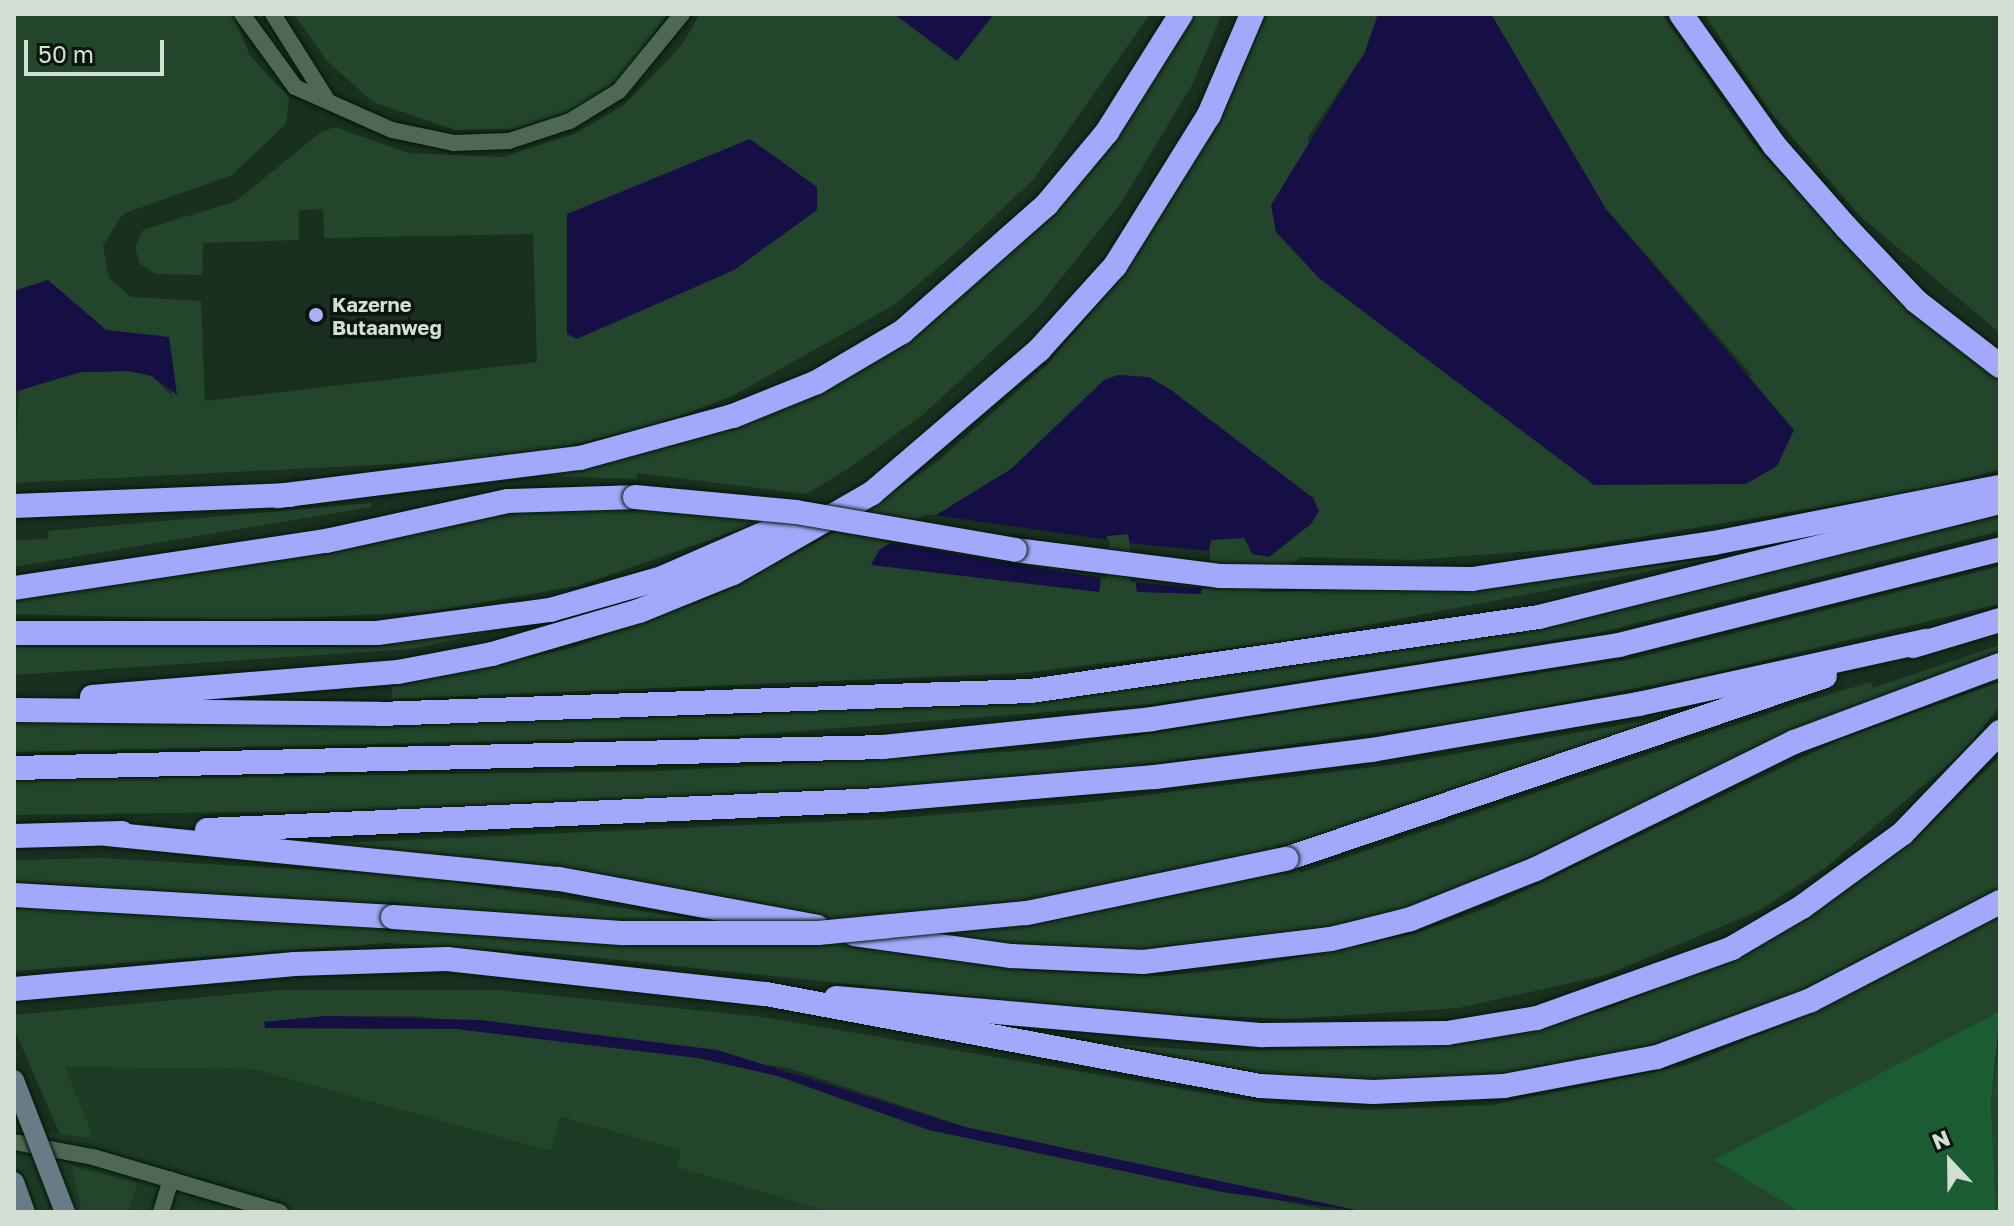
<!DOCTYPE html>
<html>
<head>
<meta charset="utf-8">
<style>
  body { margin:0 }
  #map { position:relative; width:2014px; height:1226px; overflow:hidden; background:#192f1f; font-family:"Golos Text",sans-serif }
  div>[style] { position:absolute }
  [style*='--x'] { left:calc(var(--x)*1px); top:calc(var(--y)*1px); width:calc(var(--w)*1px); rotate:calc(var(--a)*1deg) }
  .built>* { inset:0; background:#1c3a24 }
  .green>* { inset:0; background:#23452c }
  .forest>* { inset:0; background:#1b5c32 }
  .water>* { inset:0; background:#150f45 }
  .pier>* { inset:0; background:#192f1f }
  .roads { filter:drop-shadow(0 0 2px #031708) drop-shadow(0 0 2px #031708) }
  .street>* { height:16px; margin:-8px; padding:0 8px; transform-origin:8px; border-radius:8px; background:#4f6855 }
  .secondary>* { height:20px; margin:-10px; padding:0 10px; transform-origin:10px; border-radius:10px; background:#687c87 }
  .highway>* { height:24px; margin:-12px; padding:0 12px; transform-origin:12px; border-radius:12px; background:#a2a9fd }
  .bridges { filter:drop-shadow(0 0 2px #031708) drop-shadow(0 0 2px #031708) }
  .secondary-bridge>* { height:20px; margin:-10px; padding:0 10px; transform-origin:10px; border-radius:10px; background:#687c87 }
  .highway-bridge>* { height:24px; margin:-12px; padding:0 12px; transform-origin:12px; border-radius:12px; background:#a2a9fd }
  .dots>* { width:22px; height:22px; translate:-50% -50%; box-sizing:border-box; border:4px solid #0b150d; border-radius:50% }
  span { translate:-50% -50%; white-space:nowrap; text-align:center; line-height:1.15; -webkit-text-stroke:7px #0b150d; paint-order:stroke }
  .poi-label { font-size:20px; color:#d1dfd4; font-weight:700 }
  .left { translate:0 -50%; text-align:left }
  .frame { position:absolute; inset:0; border:16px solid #d1dfd4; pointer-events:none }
  .north { position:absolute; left:1910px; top:1122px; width:80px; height:80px; -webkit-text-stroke:6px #0b150d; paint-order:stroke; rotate:338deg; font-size:22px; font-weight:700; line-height:32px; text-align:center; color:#d1dfd4 }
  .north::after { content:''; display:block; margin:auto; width:28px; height:36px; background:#d1dfd4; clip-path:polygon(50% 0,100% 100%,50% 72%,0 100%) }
  .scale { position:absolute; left:24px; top:40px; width:140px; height:36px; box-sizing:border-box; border:4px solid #d1dfd4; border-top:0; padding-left:10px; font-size:24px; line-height:28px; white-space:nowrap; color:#d1dfd4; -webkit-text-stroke:6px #0b150d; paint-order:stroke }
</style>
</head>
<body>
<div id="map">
  <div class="built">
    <i style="clip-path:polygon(64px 1067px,253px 1069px,550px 1150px,559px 1117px,682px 1150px,678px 1167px,830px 1212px,14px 1212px,14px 1129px,94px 1137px)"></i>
  </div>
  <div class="green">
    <i style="clip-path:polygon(14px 14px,233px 14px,250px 56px,289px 97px,286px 124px,232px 175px,123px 214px,103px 245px,109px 278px,131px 297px,201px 301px,205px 401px,537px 362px,533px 234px,324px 238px,323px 209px,299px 210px,299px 240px,203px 243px,202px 275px,156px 274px,140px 264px,135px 248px,143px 230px,236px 201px,321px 132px,335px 127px,408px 153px,502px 157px,574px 134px,624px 105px,682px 45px,700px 14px,1150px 14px,1034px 179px,961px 248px,894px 305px,732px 396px,659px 424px,517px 458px,14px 483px,19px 388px,81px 372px,129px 371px,152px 376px,172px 396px,161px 336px,106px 330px,48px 280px,14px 291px)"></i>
    <i style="clip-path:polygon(294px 14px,668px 14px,621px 79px,572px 111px,517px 129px,456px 130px,373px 102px,327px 61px)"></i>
    <i style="clip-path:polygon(1189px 14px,1222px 14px,1192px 85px,1121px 203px,1035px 311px,925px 413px,848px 469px,806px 494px,637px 473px,637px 479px,522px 475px,603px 463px,760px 416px,1031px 234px)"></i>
    <i style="clip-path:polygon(1263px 14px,1378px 14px,1365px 52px,1308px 137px,1319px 278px,1566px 464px,1752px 375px,1606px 209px,1491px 14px,1662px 14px,1750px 140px,1839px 237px,1918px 314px,2000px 373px,2000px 469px,1923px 490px,1573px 548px,1413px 560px,1300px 557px,1259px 592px,1468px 588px,1711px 559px,1273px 643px,1022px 673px,391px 699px,392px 687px,572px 648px,715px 596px,826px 537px,937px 462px,1050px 362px,1126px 271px,1222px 114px)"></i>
    <i style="clip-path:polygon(1704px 14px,2000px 14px,2000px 333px,1860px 216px,1769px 110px)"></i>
    <i style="clip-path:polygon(371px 503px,371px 507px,14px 567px,14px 540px,47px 539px,48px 531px)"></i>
    <i style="clip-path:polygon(634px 509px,763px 521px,578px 586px,427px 612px,249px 620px,14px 614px,14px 597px,491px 513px)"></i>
    <i style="clip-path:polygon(2000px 511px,2000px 531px,1602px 632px,1153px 704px,735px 736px,14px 752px,14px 723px,734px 716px,1150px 685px,1438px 644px,1599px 612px)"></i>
    <i style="clip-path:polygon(2000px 566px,2000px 604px,1703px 675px,1478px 719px,986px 785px,492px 809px,14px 815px,14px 780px,661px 771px,1052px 749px,1636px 658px)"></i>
    <i style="clip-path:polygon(561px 616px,412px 649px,14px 675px,14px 642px,327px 647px)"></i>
    <i style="clip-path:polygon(2000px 645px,2000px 659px,1530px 866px,1366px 923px,1146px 954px,1028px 949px,317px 844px,884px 819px,1082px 803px,1398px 764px,1672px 716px,1292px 849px,1300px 873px,1791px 706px,1871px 682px,1873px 688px)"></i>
    <i style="clip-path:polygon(2000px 682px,2000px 706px,1962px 753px,1824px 869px,1756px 912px,1606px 975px,1459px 1008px,1291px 1019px,1115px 1012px,561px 954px,388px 943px,14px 971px,14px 911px,21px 909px,22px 889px,14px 888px,14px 860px,102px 858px,416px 876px,1027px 971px,1160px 976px,1246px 968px,1414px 934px,1495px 905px,1841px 739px)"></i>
    <i style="clip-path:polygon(2000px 756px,2000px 891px,1807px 991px,1635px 1053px,1459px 1083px,1297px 1081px,1026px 1038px,1213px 1051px,1386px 1048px,1602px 1011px,1744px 953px,1814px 914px,1915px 840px)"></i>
    <i style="clip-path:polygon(2000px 911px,2000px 1011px,1715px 1160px,1800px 1212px,1365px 1212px,965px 1127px,789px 1068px,417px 1016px,326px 1016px,265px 1022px,265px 1028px,457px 1029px,698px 1058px,778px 1076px,929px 1130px,1335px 1212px,830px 1212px,677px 1167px,681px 1150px,560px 1117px,551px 1151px,253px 1069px,65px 1067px,94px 1138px,60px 1134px,14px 1029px,14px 1015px,281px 990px,499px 990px,763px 1017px,1256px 1102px,1367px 1110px,1492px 1105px,1686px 1065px,1814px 1012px)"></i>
    <i style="clip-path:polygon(2000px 1033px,2000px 1212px,1996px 1212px,1991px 1103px)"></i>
    <i style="clip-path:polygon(72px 1166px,137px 1183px,129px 1212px,82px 1212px)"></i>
  </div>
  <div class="forest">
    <i style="clip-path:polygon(2000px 1011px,1991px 1103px,1996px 1212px,1800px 1212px,1714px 1160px)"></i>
  </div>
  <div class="water">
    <i style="clip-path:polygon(894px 14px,994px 14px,957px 61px)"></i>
    <i style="clip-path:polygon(1378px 14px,1491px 14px,1606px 209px,1794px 430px,1777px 466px,1746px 484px,1594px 485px,1319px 278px,1276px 232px,1271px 205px,1365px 52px)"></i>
    <i style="clip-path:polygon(750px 139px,817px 187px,817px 210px,734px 270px,577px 339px,567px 334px,567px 214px)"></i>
    <i style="clip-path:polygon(48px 280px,106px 330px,169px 337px,177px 395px,152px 376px,129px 371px,81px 372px,14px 392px,14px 291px)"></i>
    <i style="clip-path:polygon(1118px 375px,1149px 377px,1171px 390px,1313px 498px,1319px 511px,1311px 524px,1269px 557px,1252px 554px,1244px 538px,1211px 540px,1201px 594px,1137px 592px,1128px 534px,1107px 536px,1099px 592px,871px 565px,879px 550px,1011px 469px,1104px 380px)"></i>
    <i style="clip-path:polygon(326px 1016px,480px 1020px,717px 1050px,965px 1127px,1365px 1212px,1222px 1192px,929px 1130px,778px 1076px,698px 1058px,457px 1029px,265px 1028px,264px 1022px)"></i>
  </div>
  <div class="pier">
    <i style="clip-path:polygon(926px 514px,1110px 540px,1106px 579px,883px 542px)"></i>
    <i style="clip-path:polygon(1130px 543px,1210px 551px,1210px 589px,1130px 582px)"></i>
  </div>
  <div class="roads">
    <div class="street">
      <i style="--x:242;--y:14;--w:90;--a:54"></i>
      <i style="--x:295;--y:87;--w:106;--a:23.9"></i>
      <i style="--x:392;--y:130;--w:63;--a:11.8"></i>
      <i style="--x:454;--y:143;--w:55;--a:-2.1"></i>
      <i style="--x:509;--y:141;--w:64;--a:-18.2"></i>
      <i style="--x:570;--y:121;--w:57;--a:-31.5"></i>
      <i style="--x:619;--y:91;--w:99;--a:-50.7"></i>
      <i style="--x:273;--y:14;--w:99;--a:57.8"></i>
      <i style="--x:14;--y:1142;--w:80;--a:10.8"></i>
      <i style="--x:93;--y:1157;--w:195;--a:16.4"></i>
      <i style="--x:161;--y:1212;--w:34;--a:-73"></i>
    </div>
    <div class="secondary">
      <i style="--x:14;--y:1182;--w:32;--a:70"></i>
    </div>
    <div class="highway">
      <i style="--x:1681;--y:14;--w:161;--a:54.6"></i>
      <i style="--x:1774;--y:145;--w:109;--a:48.7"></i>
      <i style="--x:1846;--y:227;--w:102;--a:46.6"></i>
      <i style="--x:1916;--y:301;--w:106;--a:37.7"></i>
      <i style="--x:278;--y:496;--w:304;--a:-7.2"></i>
      <i style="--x:580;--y:458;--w:159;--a:-15.4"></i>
      <i style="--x:733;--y:416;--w:91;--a:-22"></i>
      <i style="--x:817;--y:382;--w:99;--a:-30.5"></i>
      <i style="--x:902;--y:332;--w:193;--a:-41.4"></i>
      <i style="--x:1047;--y:204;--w:94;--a:-50.2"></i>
      <i style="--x:1107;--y:132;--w:139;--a:-57.9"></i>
      <i style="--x:14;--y:506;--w:277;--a:-2.3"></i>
      <i style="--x:1015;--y:550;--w:208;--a:7.2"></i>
      <i style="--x:1221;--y:576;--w:251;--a:0.7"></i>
      <i style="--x:1472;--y:579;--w:245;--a:-8.5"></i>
      <i style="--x:1714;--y:543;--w:290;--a:-11.1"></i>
      <i style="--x:14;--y:588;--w:316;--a:-8.6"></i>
      <i style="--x:326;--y:541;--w:186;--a:-12.4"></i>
      <i style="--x:508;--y:501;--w:127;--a:-1.8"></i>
      <i style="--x:14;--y:633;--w:363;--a:0"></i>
      <i style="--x:377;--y:633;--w:175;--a:-7.6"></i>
      <i style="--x:550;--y:610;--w:116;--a:-15.9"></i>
      <i style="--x:662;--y:578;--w:145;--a:-23.6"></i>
      <i style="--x:1913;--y:646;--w:91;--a:-16.6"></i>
      <i style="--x:92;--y:697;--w:307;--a:-4.7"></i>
      <i style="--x:398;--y:672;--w:96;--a:-10.8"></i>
      <i style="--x:492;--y:654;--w:153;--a:-16.3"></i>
      <i style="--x:639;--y:611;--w:101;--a:-22"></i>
      <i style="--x:733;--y:573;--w:160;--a:-29.9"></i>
      <i style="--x:872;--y:493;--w:220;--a:-40.6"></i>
      <i style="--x:1039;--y:350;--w:113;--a:-47.9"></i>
      <i style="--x:1115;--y:266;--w:178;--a:-58.1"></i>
      <i style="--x:1209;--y:115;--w:110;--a:-66.9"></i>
      <i style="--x:14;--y:710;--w:365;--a:0.6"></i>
      <i style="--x:379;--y:714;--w:652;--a:-2.02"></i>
      <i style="--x:1031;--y:691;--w:513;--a:-8.29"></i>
      <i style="--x:1539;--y:617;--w:475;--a:-14"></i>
      <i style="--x:14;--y:768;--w:869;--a:-1.38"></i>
      <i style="--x:883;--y:747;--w:270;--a:-5.9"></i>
      <i style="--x:1152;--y:719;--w:473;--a:-9"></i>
      <i style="--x:1619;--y:645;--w:393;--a:-14.1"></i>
      <i style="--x:207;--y:830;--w:674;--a:-2.55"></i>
      <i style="--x:880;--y:800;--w:276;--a:-4.8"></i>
      <i style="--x:1155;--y:777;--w:219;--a:-7.1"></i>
      <i style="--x:1372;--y:750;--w:271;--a:-9.8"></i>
      <i style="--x:1639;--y:704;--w:294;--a:-12.4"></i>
      <i style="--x:107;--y:834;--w:454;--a:5.7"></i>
      <i style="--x:559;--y:879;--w:263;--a:10.5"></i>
      <i style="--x:14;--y:836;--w:108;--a:-1.6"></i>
      <i style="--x:1286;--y:859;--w:569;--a:-18.75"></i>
      <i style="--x:14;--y:895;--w:380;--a:3.3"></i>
      <i style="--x:854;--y:934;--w:159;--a:8"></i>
      <i style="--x:1011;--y:956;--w:132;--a:2.6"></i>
      <i style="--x:1143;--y:962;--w:189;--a:-7"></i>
      <i style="--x:1331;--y:939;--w:82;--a:-14"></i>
      <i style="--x:1411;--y:919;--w:135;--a:-21.8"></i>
      <i style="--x:1536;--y:869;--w:288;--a:-26.2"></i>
      <i style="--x:1794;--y:742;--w:220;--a:-20.5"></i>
      <i style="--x:14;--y:989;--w:282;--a:-5.1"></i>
      <i style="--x:295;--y:964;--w:152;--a:-1.9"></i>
      <i style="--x:447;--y:959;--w:321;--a:6.3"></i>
      <i style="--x:766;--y:994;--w:502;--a:10.55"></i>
      <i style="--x:1260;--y:1086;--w:113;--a:3"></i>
      <i style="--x:1373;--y:1092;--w:131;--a:-2.6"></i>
      <i style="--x:1504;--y:1086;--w:156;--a:-10.7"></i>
      <i style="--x:1657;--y:1057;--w:164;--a:-20.3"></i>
      <i style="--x:1811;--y:1000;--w:213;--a:-27.4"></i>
      <i style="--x:836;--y:998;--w:428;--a:5"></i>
      <i style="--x:1262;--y:1035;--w:185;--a:-0.6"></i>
      <i style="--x:1447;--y:1033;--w:91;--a:-9.5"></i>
      <i style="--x:1537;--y:1018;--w:207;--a:-19.7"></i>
      <i style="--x:1732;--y:948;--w:81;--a:-30.4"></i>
      <i style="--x:1802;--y:907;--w:125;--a:-36.2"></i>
      <i style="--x:1903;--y:833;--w:140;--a:-46.2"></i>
    </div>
  </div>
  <div class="bridges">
    <div class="secondary-bridge">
      <i style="--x:14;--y:1080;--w:142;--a:68.9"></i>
    </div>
    <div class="highway-bridge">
      <i style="--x:635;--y:497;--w:162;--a:5.3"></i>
      <i style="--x:796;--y:512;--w:222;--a:9.8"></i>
      <i style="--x:393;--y:917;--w:232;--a:4"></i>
      <i style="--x:624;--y:933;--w:194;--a:0"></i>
      <i style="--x:818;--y:933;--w:210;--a:-5.5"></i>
      <i style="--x:1027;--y:913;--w:265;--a:-11.8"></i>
    </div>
  </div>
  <div class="dots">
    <i style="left:316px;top:315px;background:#a9b0fc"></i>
  </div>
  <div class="poi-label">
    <span class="left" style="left:332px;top:316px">Kazerne<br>Butaanweg</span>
  </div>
  <div class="frame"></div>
  <div class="north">N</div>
  <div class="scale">50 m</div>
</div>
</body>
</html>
